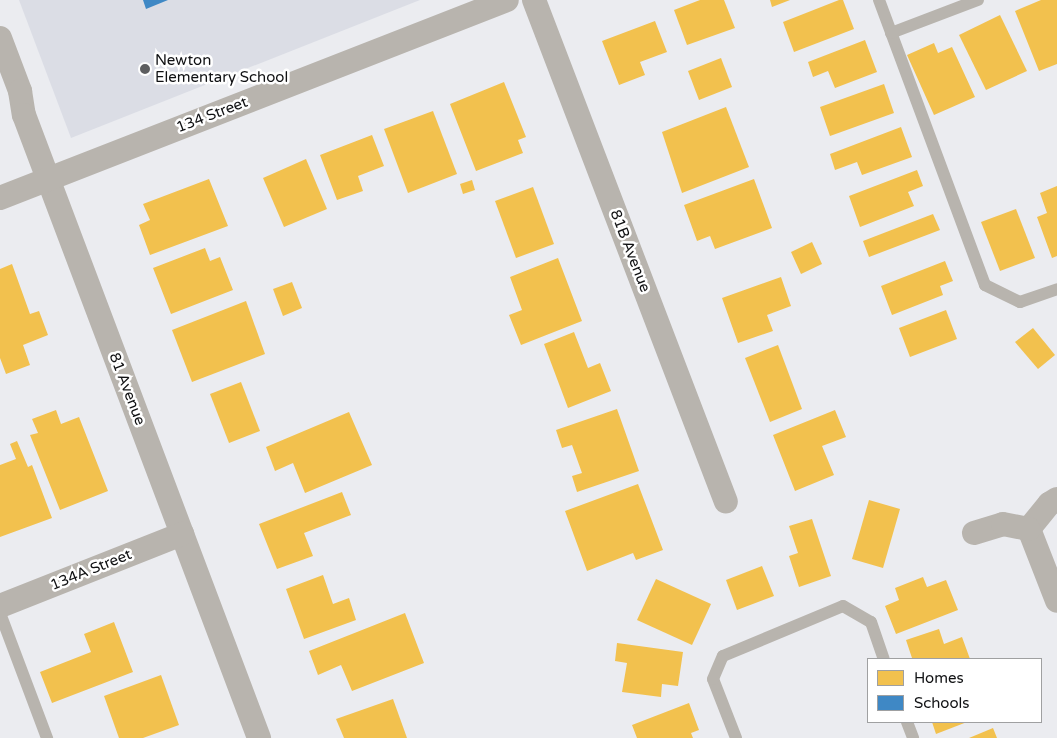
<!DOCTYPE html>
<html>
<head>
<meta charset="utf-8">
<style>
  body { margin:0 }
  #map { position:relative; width:1057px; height:738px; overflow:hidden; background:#ebecf0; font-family:"Varela Round",sans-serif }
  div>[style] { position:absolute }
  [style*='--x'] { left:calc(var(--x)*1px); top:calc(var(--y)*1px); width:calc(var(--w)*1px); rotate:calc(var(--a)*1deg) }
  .built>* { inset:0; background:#dbdde5 }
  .homes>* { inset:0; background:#f2c14e }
  .schools>* { inset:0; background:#3f88c5 }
  .service>* { height:12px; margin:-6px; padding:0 6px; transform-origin:6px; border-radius:6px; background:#b8b4ae }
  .minor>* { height:24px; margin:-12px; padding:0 12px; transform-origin:12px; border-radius:12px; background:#b8b4ae }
  .dots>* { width:14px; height:14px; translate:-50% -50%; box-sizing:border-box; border:2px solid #fff; border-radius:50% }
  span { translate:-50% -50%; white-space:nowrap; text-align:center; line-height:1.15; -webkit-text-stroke:5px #fff; paint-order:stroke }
  .poi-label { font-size:15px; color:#101113 }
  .left { translate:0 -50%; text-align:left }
  .street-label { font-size:15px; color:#101113 }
  .legend { position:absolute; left:867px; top:658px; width:175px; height:65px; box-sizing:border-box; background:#fff; border:1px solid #9fa0a1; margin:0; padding:6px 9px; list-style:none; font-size:15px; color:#101113 }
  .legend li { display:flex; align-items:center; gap:10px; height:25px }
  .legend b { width:25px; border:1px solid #9fa0a1 }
</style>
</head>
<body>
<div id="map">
  <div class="built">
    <i style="clip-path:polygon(19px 0,420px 0,71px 138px)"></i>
  </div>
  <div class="homes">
    <i style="clip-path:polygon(700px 0,724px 0,735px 28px,687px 45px,674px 10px)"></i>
    <i style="clip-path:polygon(770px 0,790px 0,772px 7px)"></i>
    <i style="clip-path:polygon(839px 0,843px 0,854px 29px,794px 52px,783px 22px)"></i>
    <i style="clip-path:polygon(1041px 0,1057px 0,1057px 64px,1039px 71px,1015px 11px)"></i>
    <i style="clip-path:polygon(1000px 15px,1027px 71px,986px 90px,959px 35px)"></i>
    <i style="clip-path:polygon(655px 21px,667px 52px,640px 62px,645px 75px,619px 85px,602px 41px)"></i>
    <i style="clip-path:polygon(865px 40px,877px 72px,835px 88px,828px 71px,813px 77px,808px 62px)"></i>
    <i style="clip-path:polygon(934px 43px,938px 53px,952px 47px,975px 97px,934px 115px,907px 55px)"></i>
    <i style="clip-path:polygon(721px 58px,732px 87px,699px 100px,688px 71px)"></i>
    <i style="clip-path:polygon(504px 82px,526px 137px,518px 140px,523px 153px,476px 171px,450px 104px)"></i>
    <i style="clip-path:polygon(884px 84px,894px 113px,830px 136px,820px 107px)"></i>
    <i style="clip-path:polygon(726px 107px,749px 167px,682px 193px,662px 132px)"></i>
    <i style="clip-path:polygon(433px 111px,457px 174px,408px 193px,384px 129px)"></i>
    <i style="clip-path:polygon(901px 127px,912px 157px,862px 175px,857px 162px,835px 170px,830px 154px)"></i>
    <i style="clip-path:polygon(372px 135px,384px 166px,358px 176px,363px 191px,337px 200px,320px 155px)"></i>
    <i style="clip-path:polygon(306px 159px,327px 209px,284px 227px,263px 178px)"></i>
    <i style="clip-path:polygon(917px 170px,923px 186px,908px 192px,914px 206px,860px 227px,849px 196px)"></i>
    <i style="clip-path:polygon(209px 179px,228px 226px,150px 255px,139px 225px,150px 220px,143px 204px)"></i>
    <i style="clip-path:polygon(754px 179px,772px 228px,715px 249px,710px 236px,697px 241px,684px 205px)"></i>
    <i style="clip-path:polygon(472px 180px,475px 190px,463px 194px,460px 184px)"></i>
    <i style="clip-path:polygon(1057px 186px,1057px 256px,1052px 258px,1037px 217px,1047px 213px,1040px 193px)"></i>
    <i style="clip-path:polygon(533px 187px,554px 244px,516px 258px,495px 201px)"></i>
    <i style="clip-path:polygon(1016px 209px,1035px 258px,1000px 271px,981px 222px)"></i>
    <i style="clip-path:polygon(933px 214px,940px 230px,869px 257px,863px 241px)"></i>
    <i style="clip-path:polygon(812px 242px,822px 264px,801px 274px,791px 252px)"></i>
    <i style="clip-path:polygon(205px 248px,210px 261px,220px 257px,233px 290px,171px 314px,153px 268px)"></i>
    <i style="clip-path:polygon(558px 258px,582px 321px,521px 345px,509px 315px,522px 310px,510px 277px)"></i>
    <i style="clip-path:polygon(945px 261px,953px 281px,940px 286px,943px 295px,892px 315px,881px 286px)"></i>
    <i style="clip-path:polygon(12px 264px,30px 314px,39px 311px,48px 335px,23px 345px,30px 365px,6px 374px,0 358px,0 269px)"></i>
    <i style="clip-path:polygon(781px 277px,791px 306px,767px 315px,773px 331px,738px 343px,722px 298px)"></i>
    <i style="clip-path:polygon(292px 282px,302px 308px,283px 316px,273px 289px)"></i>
    <i style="clip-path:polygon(246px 301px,265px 354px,192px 382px,172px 330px)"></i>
    <i style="clip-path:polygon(946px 310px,957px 339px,910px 357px,899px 328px)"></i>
    <i style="clip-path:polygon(1033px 328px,1055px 355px,1038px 369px,1015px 342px)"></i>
    <i style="clip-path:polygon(574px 332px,588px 368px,600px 363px,611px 391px,568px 408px,544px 344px)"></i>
    <i style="clip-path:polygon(778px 345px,802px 409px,770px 422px,745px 358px)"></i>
    <i style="clip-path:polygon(241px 382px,260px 431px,229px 443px,210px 394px)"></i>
    <i style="clip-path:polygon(617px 409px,639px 471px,577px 492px,572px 476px,582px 473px,572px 445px,562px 448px,556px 430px)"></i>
    <i style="clip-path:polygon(56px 410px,61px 424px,79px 417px,108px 491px,60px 510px,30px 435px,38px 433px,32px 419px)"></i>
    <i style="clip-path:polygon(835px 410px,846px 437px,822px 446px,834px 475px,795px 491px,773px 435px)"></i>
    <i style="clip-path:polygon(349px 412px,372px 465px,305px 493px,293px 463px,275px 471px,266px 447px)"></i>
    <i style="clip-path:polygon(17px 441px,28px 467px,32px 465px,52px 518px,0 537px,0 465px,16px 459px,10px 444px)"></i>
    <i style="clip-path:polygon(638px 484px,663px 550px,636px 560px,633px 553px,587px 571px,565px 511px)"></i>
    <i style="clip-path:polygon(342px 492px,351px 515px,304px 533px,313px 556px,277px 569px,259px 524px)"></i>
    <i style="clip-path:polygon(869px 500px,900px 509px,883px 568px,852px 559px)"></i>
    <i style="clip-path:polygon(812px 519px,831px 576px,799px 587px,789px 556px,798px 553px,789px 526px)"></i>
    <i style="clip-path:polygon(762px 566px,774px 596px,737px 610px,726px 580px)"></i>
    <i style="clip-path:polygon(323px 575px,333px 604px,349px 598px,356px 620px,304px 639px,286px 589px)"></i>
    <i style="clip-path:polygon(923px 577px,927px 587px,946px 580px,958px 610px,896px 634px,885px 606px,899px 600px,895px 588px)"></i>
    <i style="clip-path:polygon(656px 579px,711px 604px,692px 645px,637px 620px)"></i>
    <i style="clip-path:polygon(405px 613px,424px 663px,352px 691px,341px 665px,318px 675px,309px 651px)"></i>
    <i style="clip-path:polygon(114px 622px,133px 672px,52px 703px,40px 672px,91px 652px,84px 634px)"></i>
    <i style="clip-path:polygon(939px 629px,944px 644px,962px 637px,970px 659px,909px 659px,912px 658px,906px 640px)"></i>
    <i style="clip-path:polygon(617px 643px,683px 652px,678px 686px,662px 684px,661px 697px,622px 692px,627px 663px,615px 661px)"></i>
    <i style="clip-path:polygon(161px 675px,179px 725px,143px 738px,119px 738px,104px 696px)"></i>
    <i style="clip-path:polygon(393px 699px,407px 738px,344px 738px,336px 719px)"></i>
    <i style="clip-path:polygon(689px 703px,699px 730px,691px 733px,693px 738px,637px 738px,632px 725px)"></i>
    <i style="clip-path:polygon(932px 722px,967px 722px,936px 734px)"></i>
    <i style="clip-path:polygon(993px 728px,997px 738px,969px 738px)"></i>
  </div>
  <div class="schools">
    <i style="clip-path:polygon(143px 0,168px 0,146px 9px)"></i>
  </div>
  <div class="service">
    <i style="--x:879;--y:0;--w:304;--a:69.6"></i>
    <i style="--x:985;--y:285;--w:39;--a:26"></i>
    <i style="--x:1020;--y:302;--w:39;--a:-19"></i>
    <i style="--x:891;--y:33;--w:93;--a:-20.8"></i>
    <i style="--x:0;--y:613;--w:134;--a:69.4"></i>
    <i style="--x:907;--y:722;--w:17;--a:69"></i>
    <i style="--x:736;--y:738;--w:63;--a:-111.3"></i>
    <i style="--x:713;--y:679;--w:25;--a:-67"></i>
    <i style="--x:723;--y:656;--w:130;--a:-22.6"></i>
    <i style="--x:843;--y:606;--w:32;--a:30"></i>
    <i style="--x:871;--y:622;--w:39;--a:71"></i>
  </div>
  <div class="minor">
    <i style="--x:534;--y:0;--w:537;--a:69.07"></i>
    <i style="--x:0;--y:38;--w:57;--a:69.3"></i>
    <i style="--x:20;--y:91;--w:24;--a:81"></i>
    <i style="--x:24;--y:115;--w:666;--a:69.33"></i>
    <i style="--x:0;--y:198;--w:544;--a:-21.33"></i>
    <i style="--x:1057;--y:499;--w:9;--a:148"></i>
    <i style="--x:1049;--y:504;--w:32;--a:129"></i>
    <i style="--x:1029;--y:529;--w:77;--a:68.7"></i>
    <i style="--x:974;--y:533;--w:30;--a:-17"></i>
    <i style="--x:1003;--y:524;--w:26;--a:11"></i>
    <i style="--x:0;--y:606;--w:196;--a:-21.6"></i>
  </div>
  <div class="dots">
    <i style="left:145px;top:69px;background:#5d5e60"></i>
  </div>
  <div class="poi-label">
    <span class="left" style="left:155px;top:69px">Newton<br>Elementary School</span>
  </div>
  <div class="street-label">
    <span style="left:212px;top:115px;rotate:-21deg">134 Street</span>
    <span style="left:630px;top:251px;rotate:69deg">81B Avenue</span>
    <span style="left:127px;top:389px;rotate:69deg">81 Avenue</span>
    <span style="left:91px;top:570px;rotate:-22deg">134A Street</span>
  </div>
  <ul class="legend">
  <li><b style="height:14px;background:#f2c14e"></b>Homes</li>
  <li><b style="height:14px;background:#3f88c5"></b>Schools</li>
  </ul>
</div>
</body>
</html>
